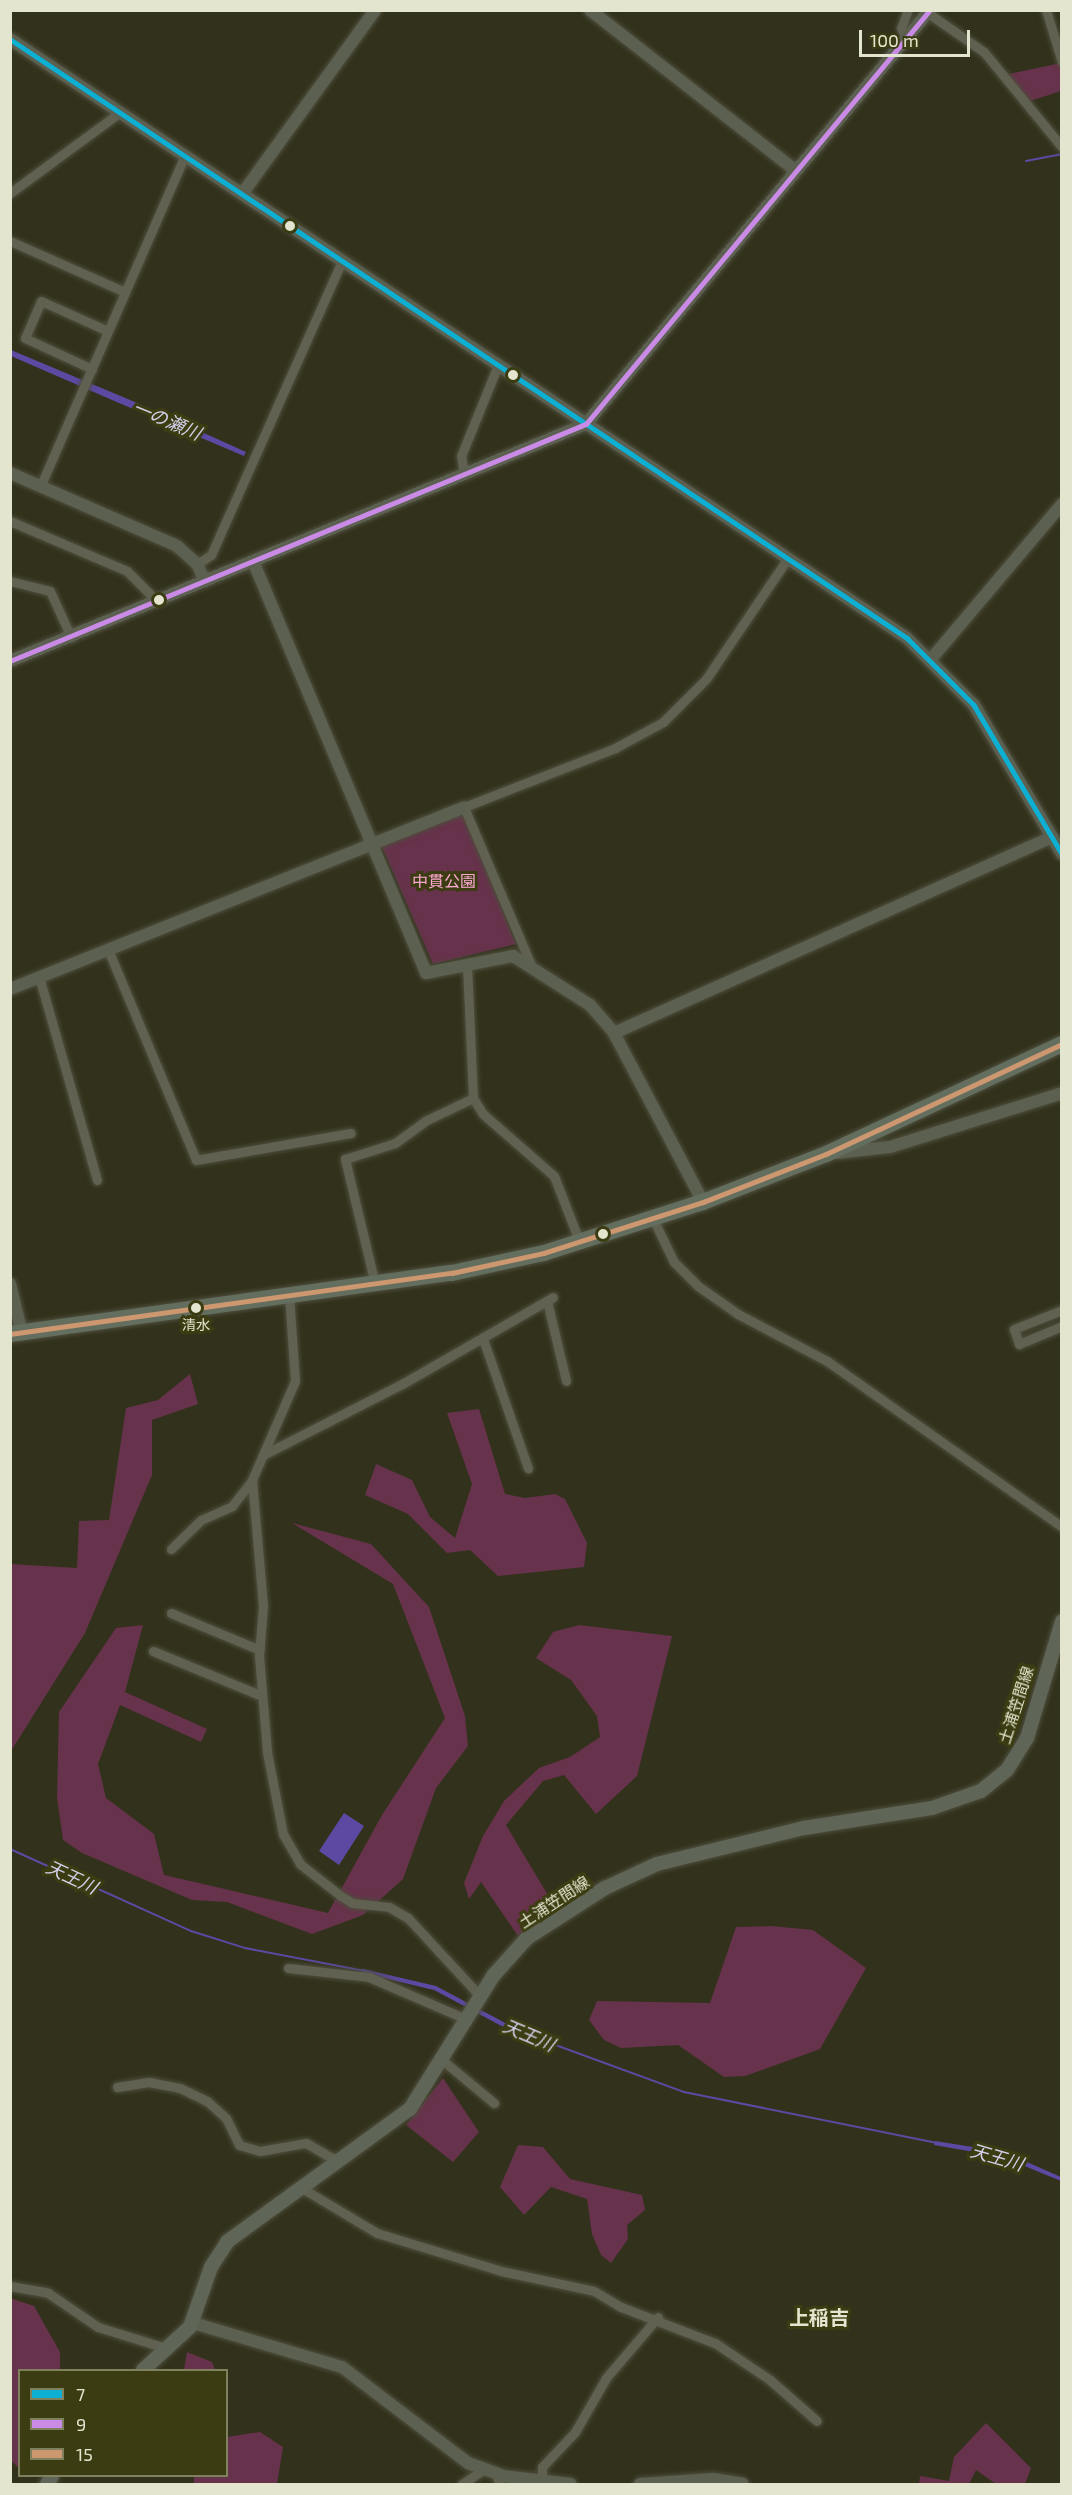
<!DOCTYPE html>
<html>
<head>
<meta charset="utf-8">
<style>
  body { margin:0 }
  #map { position:relative; width:1072px; height:2495px; overflow:hidden; background:#32321c; font-family:"Exo 2","Noto Sans JP",sans-serif }
  div>[style] { position:absolute }
  [style*='--x'] { left:calc(var(--x)*1px); top:calc(var(--y)*1px); width:calc(var(--w)*1px); rotate:calc(var(--a)*1deg) }
  .green>* { inset:0; background:#67324b }
  .water>* { inset:0; background:#5d48a2 }
  .stream>* { height:2px; margin:-1px; padding:0 1px; transform-origin:1px; border-radius:1px; background:#5d48a2 }
  .roads { filter:drop-shadow(0 0 2px #4e4e3d) drop-shadow(0 0 2px #4e4e3d) }
  .street>* { height:9px; margin:-4.5px; padding:0 4.5px; transform-origin:4.5px; border-radius:4.5px; background:#616151 }
  .secondary>* { height:12px; margin:-6px; padding:0 6px; transform-origin:6px; border-radius:6px; background:#5c6050 }
  .primary>* { height:14px; margin:-7px; padding:0 7px; transform-origin:7px; border-radius:7px; background:#606657 }
  .highway>* { height:16px; margin:-8px; padding:0 8px; transform-origin:8px; border-radius:8px; background:#636e5f }
  .bus-1>* { height:4.5px; margin:-2.25px; padding:0 2.25px; transform-origin:2.25px; border-radius:2.25px; background:#0dafd3 }
  .bus-2>* { height:4.5px; margin:-2.25px; padding:0 2.25px; transform-origin:2.25px; border-radius:2.25px; background:#ca8be6 }
  .bus-3>* { height:4.5px; margin:-2.25px; padding:0 2.25px; transform-origin:2.25px; border-radius:2.25px; background:#cd976f }
  .dots>* { width:16px; height:16px; translate:-50% -50%; box-sizing:border-box; border:3px solid #3c3c12; border-radius:50% }
  span { translate:-50% -50%; white-space:nowrap; text-align:center; line-height:1.15; -webkit-text-stroke:6px #3c3c12; paint-order:stroke }
  .bus-label { font-size:14px; color:#e4e5ce }
  .park-label { font-size:16px; color:#fea9d2 }
  .street-label { font-size:16px; color:#e4e5ce }
  .water-label { font-size:18px; color:#d3d0eb; font-style:italic }
  .quarter-label { font-size:20px; color:#e4e5ce; font-weight:700 }
  .frame { position:absolute; inset:0; border:12px solid #e4e5ce; pointer-events:none }
  .legend { position:absolute; left:18px; top:2369px; width:210px; height:108px; box-sizing:border-box; background:#3c3c12; border:2px solid #7f805d; margin:0; padding:8px 10px; list-style:none; font-size:18px; color:#e4e5ce }
  .legend li { display:flex; align-items:center; gap:12px; height:30px }
  .legend b { width:30px; border:2px solid #7f805d }
  .scale { position:absolute; left:859px; top:30px; width:111px; height:27px; box-sizing:border-box; border:3px solid #e4e5ce; border-top:0; padding-left:8px; font-size:18px; line-height:21px; white-space:nowrap; color:#e4e5ce; -webkit-text-stroke:4px #3c3c12; paint-order:stroke }
</style>
</head>
<body>
<div id="map">
  <div class="green">
    <i style="clip-path:polygon(1061px 63px,1061px 91px,1027px 102px,1004px 75px)"></i>
    <i style="clip-path:polygon(463px 814px,516px 944px,433px 964px,383px 849px,374px 847px)"></i>
    <i style="clip-path:polygon(190px 1374px,198px 1404px,152px 1420px,152px 1475px,85px 1633px,11px 1751px,11px 1564px,77px 1568px,79px 1521px,109px 1520px,126px 1408px,158px 1400px)"></i>
    <i style="clip-path:polygon(479px 1409px,505px 1494px,525px 1498px,555px 1494px,565px 1499px,587px 1543px,584px 1567px,498px 1576px,470px 1550px,447px 1553px,408px 1514px,365px 1495px,376px 1464px,412px 1480px,430px 1517px,455px 1538px,472px 1484px,447px 1413px)"></i>
    <i style="clip-path:polygon(292px 1523px,371px 1544px,429px 1607px,465px 1716px,468px 1746px,436px 1788px,403px 1879px,363px 1915px,312px 1934px,227px 1902px,192px 1900px,82px 1853px,63px 1840px,57px 1797px,59px 1712px,116px 1628px,143px 1625px,125px 1692px,207px 1729px,201px 1742px,120px 1705px,98px 1764px,106px 1798px,154px 1834px,164px 1875px,328px 1913px,382px 1815px,445px 1718px,393px 1584px)"></i>
    <i style="clip-path:polygon(579px 1625px,672px 1636px,637px 1776px,596px 1814px,564px 1775px,543px 1781px,506px 1825px,555px 1907px,518px 1936px,481px 1882px,469px 1899px,464px 1883px,483px 1836px,504px 1801px,539px 1768px,570px 1757px,600px 1737px,597px 1716px,571px 1680px,536px 1658px,553px 1632px)"></i>
    <i style="clip-path:polygon(771px 1926px,813px 1930px,866px 1968px,820px 2049px,745px 2076px,724px 2077px,678px 2045px,621px 2048px,604px 2040px,589px 2020px,597px 2001px,710px 2003px,736px 1927px)"></i>
    <i style="clip-path:polygon(443px 2078px,479px 2132px,453px 2162px,406px 2125px)"></i>
    <i style="clip-path:polygon(518px 2145px,543px 2147px,570px 2179px,642px 2195px,645px 2210px,627px 2225px,628px 2239px,611px 2263px,601px 2255px,592px 2234px,587px 2199px,551px 2187px,524px 2215px,500px 2187px)"></i>
    <i style="clip-path:polygon(10px 2298px,34px 2306px,60px 2352px,60px 2370px,20px 2370px,19px 2468px,11px 2461px)"></i>
    <i style="clip-path:polygon(187px 2352px,212px 2362px,215px 2370px,184px 2370px)"></i>
    <i style="clip-path:polygon(986px 2423px,1031px 2468px,1025px 2484px,996px 2484px,976px 2470px,969px 2484px,919px 2484px,920px 2476px,949px 2481px,954px 2457px)"></i>
    <i style="clip-path:polygon(260px 2432px,283px 2447px,277px 2484px,194px 2484px,194px 2476px,226px 2476px,227px 2437px)"></i>
  </div>
  <div class="water">
    <i style="clip-path:polygon(11px 350px,142px 405px,246px 452px,244px 456px,112px 400px,11px 356px)"></i>
    <i style="clip-path:polygon(344px 1813px,364px 1826px,339px 1865px,319px 1851px)"></i>
    <i style="clip-path:polygon(363px 1969px,436px 1986px,511px 2026px,552px 2042px,550px 2045px,509px 2030px,434px 1990px,362px 1973px)"></i>
    <i style="clip-path:polygon(935px 2141px,1004px 2152px,1061px 2177px,1061px 2181px,1003px 2157px,934px 2145px)"></i>
  </div>
  <div class="stream">
    <i style="--x:1026;--y:161;--w:37;--a:-11"></i>
    <i style="--x:10;--y:1849;--w:199;--a:24.4"></i>
    <i style="--x:191;--y:1931;--w:57;--a:17.5"></i>
    <i style="--x:245;--y:1948;--w:122;--a:10.9"></i>
    <i style="--x:550;--y:2043;--w:143;--a:20.1"></i>
    <i style="--x:684;--y:2092;--w:257;--a:11.4"></i>
  </div>
  <div class="roads">
    <div class="street">
      <i style="--x:1046;--y:10;--w:54;--a:72.9"></i>
      <i style="--x:928;--y:13;--w:68;--a:34.9"></i>
      <i style="--x:984;--y:52;--w:123;--a:50.6"></i>
      <i style="--x:906;--y:38;--w:11;--a:-117"></i>
      <i style="--x:901;--y:28;--w:19;--a:-69"></i>
      <i style="--x:10;--y:193;--w:135;--a:-36.3"></i>
      <i style="--x:10;--y:241;--w:126;--a:23.9"></i>
      <i style="--x:92;--y:369;--w:74;--a:-155.2"></i>
      <i style="--x:25;--y:338;--w:40;--a:-66.6"></i>
      <i style="--x:41;--y:301;--w:73;--a:24.1"></i>
      <i style="--x:464;--y:474;--w:18;--a:-99"></i>
      <i style="--x:461;--y:456;--w:98;--a:-67.9"></i>
      <i style="--x:40;--y:487;--w:362;--a:-66.4"></i>
      <i style="--x:10;--y:521;--w:127;--a:23.1"></i>
      <i style="--x:127;--y:571;--w:42;--a:45"></i>
      <i style="--x:197;--y:564;--w:17;--a:-33"></i>
      <i style="--x:211;--y:555;--w:322;--a:-66"></i>
      <i style="--x:10;--y:581;--w:41;--a:14"></i>
      <i style="--x:50;--y:591;--w:51;--a:65.5"></i>
      <i style="--x:109;--y:952;--w:225;--a:67.3"></i>
      <i style="--x:196;--y:1160;--w:157;--a:-9.9"></i>
      <i style="--x:467;--y:965;--w:133;--a:87.4"></i>
      <i style="--x:473;--y:1098;--w:19;--a:58"></i>
      <i style="--x:483;--y:1114;--w:94;--a:41.1"></i>
      <i style="--x:554;--y:1176;--w:72;--a:68.8"></i>
      <i style="--x:531;--y:965;--w:172;--a:-113"></i>
      <i style="--x:464;--y:807;--w:162;--a:-21.3"></i>
      <i style="--x:615;--y:748;--w:55;--a:-28.4"></i>
      <i style="--x:663;--y:722;--w:61;--a:-45"></i>
      <i style="--x:706;--y:679;--w:146;--a:-55.9"></i>
      <i style="--x:40;--y:980;--w:208;--a:74.1"></i>
      <i style="--x:653;--y:1219;--w:48;--a:64"></i>
      <i style="--x:674;--y:1262;--w:34;--a:45"></i>
      <i style="--x:698;--y:1286;--w:49;--a:35"></i>
      <i style="--x:738;--y:1314;--w:101;--a:27.8"></i>
      <i style="--x:827;--y:1361;--w:288;--a:35.2"></i>
      <i style="--x:375;--y:1284;--w:129;--a:-103.5"></i>
      <i style="--x:345;--y:1159;--w:52;--a:-17.7"></i>
      <i style="--x:395;--y:1143;--w:39;--a:-36"></i>
      <i style="--x:427;--y:1120;--w:51;--a:-25.6"></i>
      <i style="--x:289;--y:1295;--w:86;--a:86"></i>
      <i style="--x:295;--y:1381;--w:108;--a:113.5"></i>
      <i style="--x:252;--y:1480;--w:126;--a:85"></i>
      <i style="--x:263;--y:1606;--w:50;--a:94.6"></i>
      <i style="--x:259;--y:1656;--w:96;--a:85.2"></i>
      <i style="--x:267;--y:1752;--w:84;--a:79"></i>
      <i style="--x:283;--y:1834;--w:34;--a:60"></i>
      <i style="--x:300;--y:1864;--w:52;--a:38"></i>
      <i style="--x:341;--y:1896;--w:13;--a:32"></i>
      <i style="--x:352;--y:1903;--w:37;--a:6"></i>
      <i style="--x:389;--y:1907;--w:22;--a:30"></i>
      <i style="--x:408;--y:1918;--w:106;--a:47.3"></i>
      <i style="--x:547;--y:1301;--w:82;--a:76.6"></i>
      <i style="--x:1062;--y:1310;--w:52;--a:158.4"></i>
      <i style="--x:1014;--y:1329;--w:16;--a:72"></i>
      <i style="--x:1019;--y:1344;--w:47;--a:-22.7"></i>
      <i style="--x:483;--y:1339;--w:137;--a:70.8"></i>
      <i style="--x:265;--y:1454;--w:154;--a:-27.1"></i>
      <i style="--x:402;--y:1384;--w:174;--a:-29.9"></i>
      <i style="--x:171;--y:1549;--w:42;--a:-44"></i>
      <i style="--x:201;--y:1520;--w:34;--a:-24"></i>
      <i style="--x:232;--y:1506;--w:33;--a:-52"></i>
      <i style="--x:171;--y:1613;--w:96;--a:22.6"></i>
      <i style="--x:153;--y:1651;--w:118;--a:22.4"></i>
      <i style="--x:288;--y:1968;--w:81;--a:6.3"></i>
      <i style="--x:369;--y:1977;--w:106;--a:23.4"></i>
      <i style="--x:441;--y:2059;--w:69;--a:39.7"></i>
      <i style="--x:117;--y:2087;--w:32;--a:-9"></i>
      <i style="--x:149;--y:2082;--w:32;--a:11"></i>
      <i style="--x:180;--y:2088;--w:30;--a:26"></i>
      <i style="--x:207;--y:2101;--w:25;--a:42"></i>
      <i style="--x:226;--y:2118;--w:30;--a:64"></i>
      <i style="--x:239;--y:2145;--w:22;--a:16"></i>
      <i style="--x:260;--y:2151;--w:47;--a:-9.9"></i>
      <i style="--x:306;--y:2143;--w:34;--a:30"></i>
      <i style="--x:300;--y:2187;--w:90;--a:30.9"></i>
      <i style="--x:377;--y:2233;--w:130;--a:17"></i>
      <i style="--x:501;--y:2271;--w:95;--a:12.1"></i>
      <i style="--x:594;--y:2291;--w:31;--a:31"></i>
      <i style="--x:621;--y:2307;--w:101;--a:21"></i>
      <i style="--x:715;--y:2343;--w:66;--a:33.9"></i>
      <i style="--x:770;--y:2380;--w:62;--a:41.1"></i>
      <i style="--x:10;--y:2286;--w:39;--a:10"></i>
      <i style="--x:48;--y:2293;--w:60;--a:34.2"></i>
      <i style="--x:98;--y:2327;--w:74;--a:17.2"></i>
      <i style="--x:496;--y:2474;--w:11;--a:68"></i>
      <i style="--x:542;--y:2481;--w:14;--a:-90"></i>
      <i style="--x:542;--y:2467;--w:48;--a:-46.7"></i>
      <i style="--x:575;--y:2432;--w:62;--a:-60.1"></i>
      <i style="--x:606;--y:2378;--w:80;--a:-49.6"></i>
      <i style="--x:462;--y:2484;--w:25;--a:-34"></i>
    </div>
    <div class="secondary">
      <i style="--x:590;--y:10;--w:260;--a:38"></i>
      <i style="--x:10;--y:39;--w:1079;--a:33.73"></i>
      <i style="--x:907;--y:638;--w:95;--a:45"></i>
      <i style="--x:974;--y:705;--w:173;--a:59.4"></i>
      <i style="--x:242;--y:194;--w:227;--a:-54.1"></i>
      <i style="--x:10;--y:473;--w:182;--a:23.6"></i>
      <i style="--x:177;--y:546;--w:27;--a:42"></i>
      <i style="--x:197;--y:564;--w:19;--a:65"></i>
      <i style="--x:253;--y:561;--w:447;--a:67.2"></i>
      <i style="--x:426;--y:973;--w:89;--a:-11.1"></i>
      <i style="--x:513;--y:956;--w:91;--a:32.5"></i>
      <i style="--x:590;--y:1005;--w:37;--a:49"></i>
      <i style="--x:614;--y:1033;--w:191;--a:62.2"></i>
      <i style="--x:932;--y:658;--w:202;--a:-49.8"></i>
      <i style="--x:10;--y:661;--w:623;--a:-22.37"></i>
      <i style="--x:586;--y:424;--w:538;--a:-50.28"></i>
      <i style="--x:10;--y:989;--w:489;--a:-21.8"></i>
      <i style="--x:614;--y:1033;--w:480;--a:-24.1"></i>
      <i style="--x:827;--y:1154;--w:63;--a:-6.3"></i>
      <i style="--x:890;--y:1147;--w:180;--a:-17.4"></i>
      <i style="--x:10;--y:1284;--w:50;--a:76.2"></i>
      <i style="--x:193;--y:2323;--w:155;--a:16.5"></i>
      <i style="--x:342;--y:2367;--w:158;--a:37.3"></i>
      <i style="--x:468;--y:2463;--w:37;--a:20"></i>
      <i style="--x:503;--y:2476;--w:68;--a:6.7"></i>
      <i style="--x:640;--y:2484;--w:73;--a:-3.9"></i>
      <i style="--x:713;--y:2479;--w:30;--a:9"></i>
    </div>
    <div class="primary">
      <i style="--x:143;--y:2370;--w:64;--a:-42.5"></i>
      <i style="--x:190;--y:2327;--w:64;--a:-70.7"></i>
      <i style="--x:211;--y:2267;--w:31;--a:-57"></i>
      <i style="--x:228;--y:2241;--w:225;--a:-36"></i>
      <i style="--x:410;--y:2109;--w:157;--a:-58"></i>
      <i style="--x:493;--y:1976;--w:51;--a:-48.2"></i>
      <i style="--x:527;--y:1938;--w:93;--a:-32.7"></i>
      <i style="--x:605;--y:1888;--w:57;--a:-24.8"></i>
      <i style="--x:657;--y:1864;--w:151;--a:-13.8"></i>
      <i style="--x:804;--y:1828;--w:130;--a:-8.9"></i>
      <i style="--x:932;--y:1808;--w:52;--a:-19.1"></i>
      <i style="--x:981;--y:1791;--w:33;--a:-39"></i>
      <i style="--x:1007;--y:1770;--w:38;--a:-58"></i>
      <i style="--x:1027;--y:1738;--w:122;--a:-73.3"></i>
      <i style="--x:47;--y:2484;--w:9;--a:-58"></i>
    </div>
    <div class="highway">
      <i style="--x:10;--y:1334;--w:446;--a:-7.9"></i>
      <i style="--x:452;--y:1273;--w:94;--a:-12.3"></i>
      <i style="--x:544;--y:1253;--w:167;--a:-17.8"></i>
      <i style="--x:703;--y:1202;--w:132;--a:-21.3"></i>
      <i style="--x:826;--y:1154;--w:260;--a:-25"></i>
    </div>
  </div>
  <div class="bus-1">
    <i style="--x:10;--y:39;--w:1079;--a:33.73"></i>
    <i style="--x:907;--y:638;--w:95;--a:45"></i>
    <i style="--x:974;--y:705;--w:173;--a:59.4"></i>
  </div>
  <div class="bus-2">
    <i style="--x:10;--y:661;--w:623;--a:-22.37"></i>
    <i style="--x:586;--y:424;--w:538;--a:-50.28"></i>
  </div>
  <div class="bus-3">
    <i style="--x:10;--y:1334;--w:446;--a:-7.9"></i>
    <i style="--x:452;--y:1273;--w:94;--a:-12.3"></i>
    <i style="--x:544;--y:1253;--w:167;--a:-17.8"></i>
    <i style="--x:703;--y:1202;--w:132;--a:-21.3"></i>
    <i style="--x:826;--y:1154;--w:260;--a:-25"></i>
  </div>
  <div class="dots">
    <i style="left:290px;top:226px;background:#e4e5ce"></i>
    <i style="left:513px;top:375px;background:#e4e5ce"></i>
    <i style="left:159px;top:600px;background:#e4e5ce"></i>
    <i style="left:603px;top:1234px;background:#e4e5ce"></i>
    <i style="left:196px;top:1308px;background:#e4e5ce"></i>
  </div>
  <div class="bus-label">
    <span style="left:196px;top:1325px">清水</span>
  </div>
  <div class="park-label">
    <span style="left:444px;top:881px">中貫公園</span>
  </div>
  <div class="street-label">
    <span style="left:1016px;top:1705px;rotate:-72deg">土浦笠間線</span>
    <span style="left:554px;top:1902px;rotate:-33deg">土浦笠間線</span>
  </div>
  <div class="water-label">
    <span style="left:167px;top:420px;rotate:23deg">一の瀬川</span>
    <span style="left:72px;top:1877px;rotate:25deg">天王川</span>
    <span style="left:529px;top:2035px;rotate:23deg">天王川</span>
    <span style="left:997px;top:2157px;rotate:16deg">天王川</span>
  </div>
  <div class="quarter-label">
    <span style="left:819px;top:2317px">上稲吉</span>
  </div>
  <div class="frame"></div>
  <ul class="legend">
  <li><b style="height:8px;background:#0dafd3"></b>7</li>
  <li><b style="height:8px;background:#ca8be6"></b>9</li>
  <li><b style="height:8px;background:#cd976f"></b>15</li>
  </ul>
  <div class="scale">100 m</div>
</div>
</body>
</html>
